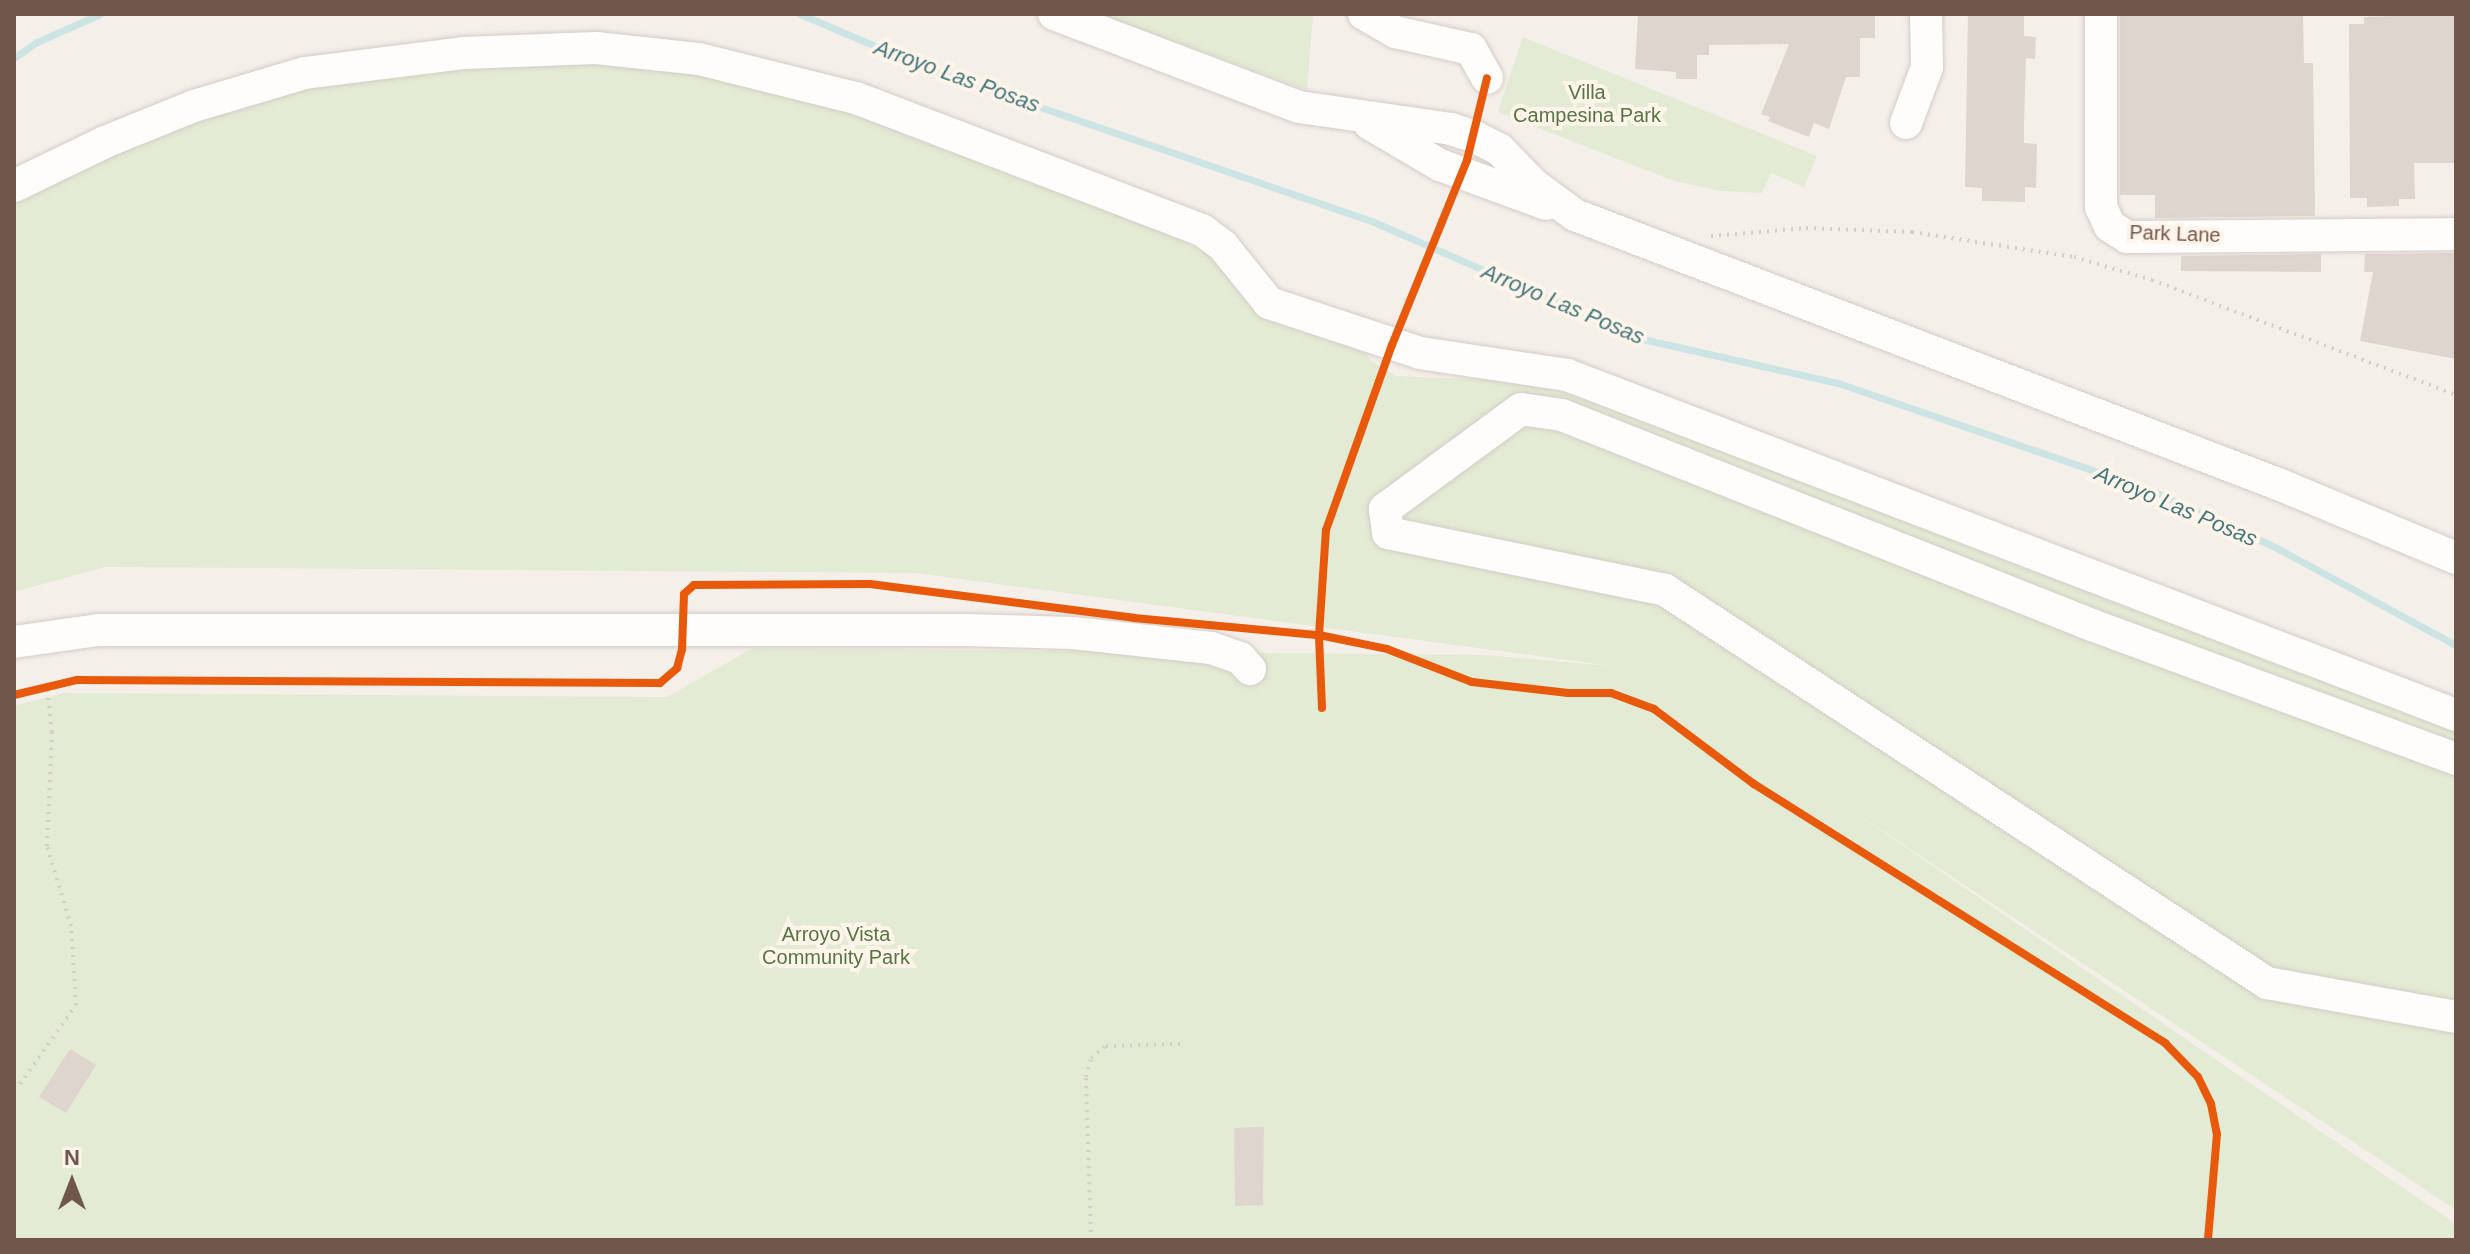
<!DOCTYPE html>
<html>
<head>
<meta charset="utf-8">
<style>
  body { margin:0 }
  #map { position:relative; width:2470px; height:1254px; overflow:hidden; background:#f5efe9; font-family:Helvetica,sans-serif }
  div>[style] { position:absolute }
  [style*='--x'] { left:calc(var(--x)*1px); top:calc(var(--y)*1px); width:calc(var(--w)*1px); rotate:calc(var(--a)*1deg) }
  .green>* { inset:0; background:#e3ebd4 }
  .stream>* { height:7px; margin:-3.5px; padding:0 3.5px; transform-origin:3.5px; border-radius:3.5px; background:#cce4e4 }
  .building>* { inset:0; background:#ded5cf }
  .path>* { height:4px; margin-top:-2px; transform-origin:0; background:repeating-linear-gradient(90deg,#d6ceca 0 2px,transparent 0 8px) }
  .roads { filter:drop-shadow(0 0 2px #d4ccc6) drop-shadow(0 0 2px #d4ccc6) }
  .minor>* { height:32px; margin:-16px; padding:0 16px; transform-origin:16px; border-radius:16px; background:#fefdfc }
  .cycleway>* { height:8px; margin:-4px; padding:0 4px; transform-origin:4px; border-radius:4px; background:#e8590c }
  span { translate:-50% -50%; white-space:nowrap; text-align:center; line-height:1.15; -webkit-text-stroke:8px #fef4e9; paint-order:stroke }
  .park-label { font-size:20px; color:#567644 }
  .street-label { font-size:20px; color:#71564b }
  .water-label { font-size:22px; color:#43777c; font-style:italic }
  .frame { position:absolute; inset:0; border:16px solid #71564b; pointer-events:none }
  .north { position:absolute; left:32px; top:1142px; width:80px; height:80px; -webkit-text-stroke:6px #fef4e9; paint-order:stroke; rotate:0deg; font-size:22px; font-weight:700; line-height:32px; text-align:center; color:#71564b }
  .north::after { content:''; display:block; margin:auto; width:28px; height:36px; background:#71564b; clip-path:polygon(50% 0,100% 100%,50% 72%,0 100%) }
</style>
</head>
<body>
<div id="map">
  <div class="green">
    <i style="clip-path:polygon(1098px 14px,1313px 14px,1307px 90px)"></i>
    <i style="clip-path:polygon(1523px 37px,1817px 156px,1804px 187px,1771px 173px,1762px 193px,1721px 191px,1674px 181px,1498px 112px)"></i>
    <i style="clip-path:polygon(494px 59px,633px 64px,724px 75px,852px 107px,1157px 225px,1362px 345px,1371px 361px,1396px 376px,1521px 381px,1590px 399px,2456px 732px,2456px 1210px,1851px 810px,2456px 1224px,2456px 1240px,14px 1240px,14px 706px,64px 693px,667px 697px,753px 648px,1484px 655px,1612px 666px,916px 573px,105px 567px,14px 592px,14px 197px,148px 137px,271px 94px)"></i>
  </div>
  <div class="stream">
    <i style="--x:800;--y:14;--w:138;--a:23"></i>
    <i style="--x:927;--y:68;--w:473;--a:19"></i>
    <i style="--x:1374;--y:222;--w:288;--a:23.7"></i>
    <i style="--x:1638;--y:338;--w:205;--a:12.7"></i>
    <i style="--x:1838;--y:383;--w:330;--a:18.9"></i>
    <i style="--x:2150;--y:490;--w:140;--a:24.5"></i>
    <i style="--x:2277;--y:548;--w:204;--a:28.5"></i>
    <i style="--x:14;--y:58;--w:28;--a:-35"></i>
    <i style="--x:37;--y:42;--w:69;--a:-24"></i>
  </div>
  <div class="building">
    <i style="clip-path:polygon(1638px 14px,1875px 14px,1875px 38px,1860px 38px,1860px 77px,1846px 77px,1829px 129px,1814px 123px,1809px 137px,1768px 121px,1770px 117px,1761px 114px,1789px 44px,1709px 45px,1709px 55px,1697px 55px,1697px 79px,1676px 79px,1676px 72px,1635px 69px)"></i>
    <i style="clip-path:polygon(1968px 14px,2024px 14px,2024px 36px,2036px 37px,2035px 59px,2026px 58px,2024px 123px,2024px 143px,2037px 144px,2036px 188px,2025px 187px,2025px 202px,1982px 201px,1982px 188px,1965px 187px)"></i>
    <i style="clip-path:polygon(2120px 14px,2303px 14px,2304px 63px,2313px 63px,2315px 216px,2155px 218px,2155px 195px,2120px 195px)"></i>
    <i style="clip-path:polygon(2456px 14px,2456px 163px,2414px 163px,2415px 199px,2399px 199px,2399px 206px,2367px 207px,2367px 198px,2350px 198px,2349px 24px,2364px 24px,2364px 17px)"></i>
    <i style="clip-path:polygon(2456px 253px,2456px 359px,2360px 341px,2373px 272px,2364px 272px,2365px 254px)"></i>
    <i style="clip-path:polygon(2321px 254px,2321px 272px,2181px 271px,2181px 256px)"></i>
    <i style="clip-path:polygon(70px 1049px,96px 1065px,66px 1113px,39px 1097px)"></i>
    <i style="clip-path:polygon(1264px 1127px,1263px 1205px,1235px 1206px,1234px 1128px)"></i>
  </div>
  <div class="path">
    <i style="--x:1711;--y:236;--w:95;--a:-4.8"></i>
    <i style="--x:1806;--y:228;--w:106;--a:2.2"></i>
    <i style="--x:1912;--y:232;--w:164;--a:8.8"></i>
    <i style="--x:2074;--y:257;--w:81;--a:16.4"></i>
    <i style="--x:2152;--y:280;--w:325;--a:20.7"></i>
    <i style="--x:14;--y:1084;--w:6;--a:0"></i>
    <i style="--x:20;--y:1084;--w:97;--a:-54.7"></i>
    <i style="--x:76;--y:1005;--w:79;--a:-93.6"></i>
    <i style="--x:71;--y:926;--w:84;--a:-106.7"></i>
    <i style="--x:47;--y:846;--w:114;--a:-87.5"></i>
    <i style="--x:52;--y:732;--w:46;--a:-96.2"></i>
    <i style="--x:1091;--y:1240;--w:163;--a:-91.8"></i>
    <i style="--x:1086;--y:1077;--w:20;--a:-75"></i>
    <i style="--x:1091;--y:1058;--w:19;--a:-39"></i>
    <i style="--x:1106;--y:1046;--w:77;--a:-1.5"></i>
  </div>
  <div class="roads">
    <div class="minor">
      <i style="--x:1054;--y:14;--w:262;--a:20.8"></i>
      <i style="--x:1299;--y:107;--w:154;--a:8.2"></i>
      <i style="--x:1451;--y:129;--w:25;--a:18"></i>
      <i style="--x:1475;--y:137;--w:27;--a:27"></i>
      <i style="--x:1499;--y:149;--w:50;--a:45.8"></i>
      <i style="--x:1534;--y:185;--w:51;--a:36.2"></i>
      <i style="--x:1575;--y:215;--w:753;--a:20.94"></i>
      <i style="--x:2278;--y:484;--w:193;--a:22.6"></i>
      <i style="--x:1364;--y:14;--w:36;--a:30"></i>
      <i style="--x:1395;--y:32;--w:78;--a:12.6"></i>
      <i style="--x:1471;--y:49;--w:33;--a:61"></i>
      <i style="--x:2101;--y:14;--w:193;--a:90"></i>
      <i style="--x:2101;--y:207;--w:21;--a:65"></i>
      <i style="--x:2110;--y:226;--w:20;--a:33"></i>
      <i style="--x:2127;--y:237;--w:329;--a:-0.5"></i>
      <i style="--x:1906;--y:123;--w:60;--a:-69.4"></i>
      <i style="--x:1927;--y:67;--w:53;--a:-91.1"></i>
      <i style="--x:1370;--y:124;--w:81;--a:30.4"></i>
      <i style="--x:1440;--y:165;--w:113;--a:20.2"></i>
      <i style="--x:14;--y:186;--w:101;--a:-25.8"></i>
      <i style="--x:105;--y:142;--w:96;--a:-22"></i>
      <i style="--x:194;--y:106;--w:116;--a:-16.6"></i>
      <i style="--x:305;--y:73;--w:159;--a:-7.2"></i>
      <i style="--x:463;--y:53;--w:133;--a:-2.2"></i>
      <i style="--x:596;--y:48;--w:104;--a:6.1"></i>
      <i style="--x:699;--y:59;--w:162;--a:14"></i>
      <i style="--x:856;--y:98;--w:370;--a:20.9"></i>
      <i style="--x:1202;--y:230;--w:26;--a:37"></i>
      <i style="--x:1223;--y:246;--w:73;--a:51.1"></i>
      <i style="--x:1269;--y:303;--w:159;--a:18.3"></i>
      <i style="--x:1420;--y:353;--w:149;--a:8.5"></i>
      <i style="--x:1567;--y:375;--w:952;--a:20.93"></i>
      <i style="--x:14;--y:642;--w:85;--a:-8.1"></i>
      <i style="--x:98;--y:630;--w:869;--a:0"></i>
      <i style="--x:967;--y:630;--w:106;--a:1.6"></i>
      <i style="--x:1073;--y:633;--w:139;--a:6.2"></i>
      <i style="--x:1211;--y:648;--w:31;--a:19"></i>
      <i style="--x:1240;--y:658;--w:15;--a:48"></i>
      <i style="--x:2456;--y:759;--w:388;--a:-159.8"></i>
      <i style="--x:2092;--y:625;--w:570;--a:-158.39"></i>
      <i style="--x:1562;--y:415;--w:41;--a:-171.7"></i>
      <i style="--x:1521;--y:409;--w:169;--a:143.7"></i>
      <i style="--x:1385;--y:509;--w:24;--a:83"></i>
      <i style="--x:1388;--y:533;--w:283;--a:11.6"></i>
      <i style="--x:1665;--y:590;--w:719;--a:33.14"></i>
      <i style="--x:2267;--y:983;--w:192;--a:10.2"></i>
    </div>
  </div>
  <div class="cycleway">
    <i style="--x:14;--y:695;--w:65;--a:-13.4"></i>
    <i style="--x:77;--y:680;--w:583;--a:0.29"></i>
    <i style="--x:660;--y:683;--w:23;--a:-41"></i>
    <i style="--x:677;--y:668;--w:20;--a:-75"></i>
    <i style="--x:682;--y:649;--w:55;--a:-87.9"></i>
    <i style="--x:684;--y:594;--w:13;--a:-42"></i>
    <i style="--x:694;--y:585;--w:176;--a:-0.3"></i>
    <i style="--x:870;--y:584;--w:266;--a:7.3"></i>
    <i style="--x:1134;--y:618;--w:186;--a:5.3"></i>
    <i style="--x:1319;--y:635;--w:69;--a:11.6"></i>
    <i style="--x:1387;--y:649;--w:91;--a:21.2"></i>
    <i style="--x:1472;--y:682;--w:97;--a:6.5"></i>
    <i style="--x:1568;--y:693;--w:43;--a:0"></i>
    <i style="--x:1611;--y:693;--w:46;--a:20.4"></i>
    <i style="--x:1654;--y:709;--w:125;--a:36.9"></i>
    <i style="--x:1754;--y:784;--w:486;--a:32.2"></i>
    <i style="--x:2165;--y:1043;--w:47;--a:45.9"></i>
    <i style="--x:2198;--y:1077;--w:30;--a:64"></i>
    <i style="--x:2211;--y:1104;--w:31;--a:79"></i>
    <i style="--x:2217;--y:1134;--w:106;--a:94.9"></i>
    <i style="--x:1322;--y:708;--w:73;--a:-92.4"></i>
    <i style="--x:1319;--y:635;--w:105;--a:-86.2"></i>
    <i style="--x:1326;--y:530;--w:196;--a:-70.4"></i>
    <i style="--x:1392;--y:345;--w:200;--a:-67.9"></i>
    <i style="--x:1467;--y:160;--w:84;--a:-76.3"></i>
  </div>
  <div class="park-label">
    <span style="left:1587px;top:104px">Villa<br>Campesina Park</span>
    <span style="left:836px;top:946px">Arroyo Vista<br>Community Park</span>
  </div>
  <div class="street-label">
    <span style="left:2175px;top:234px;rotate:2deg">Park Lane</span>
  </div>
  <div class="water-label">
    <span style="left:957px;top:76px;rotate:20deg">Arroyo Las Posas</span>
    <span style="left:1563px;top:304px;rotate:23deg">Arroyo Las Posas</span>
    <span style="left:2176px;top:506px;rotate:23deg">Arroyo Las Posas</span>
  </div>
  <div class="frame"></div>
  <div class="north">N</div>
</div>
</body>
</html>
